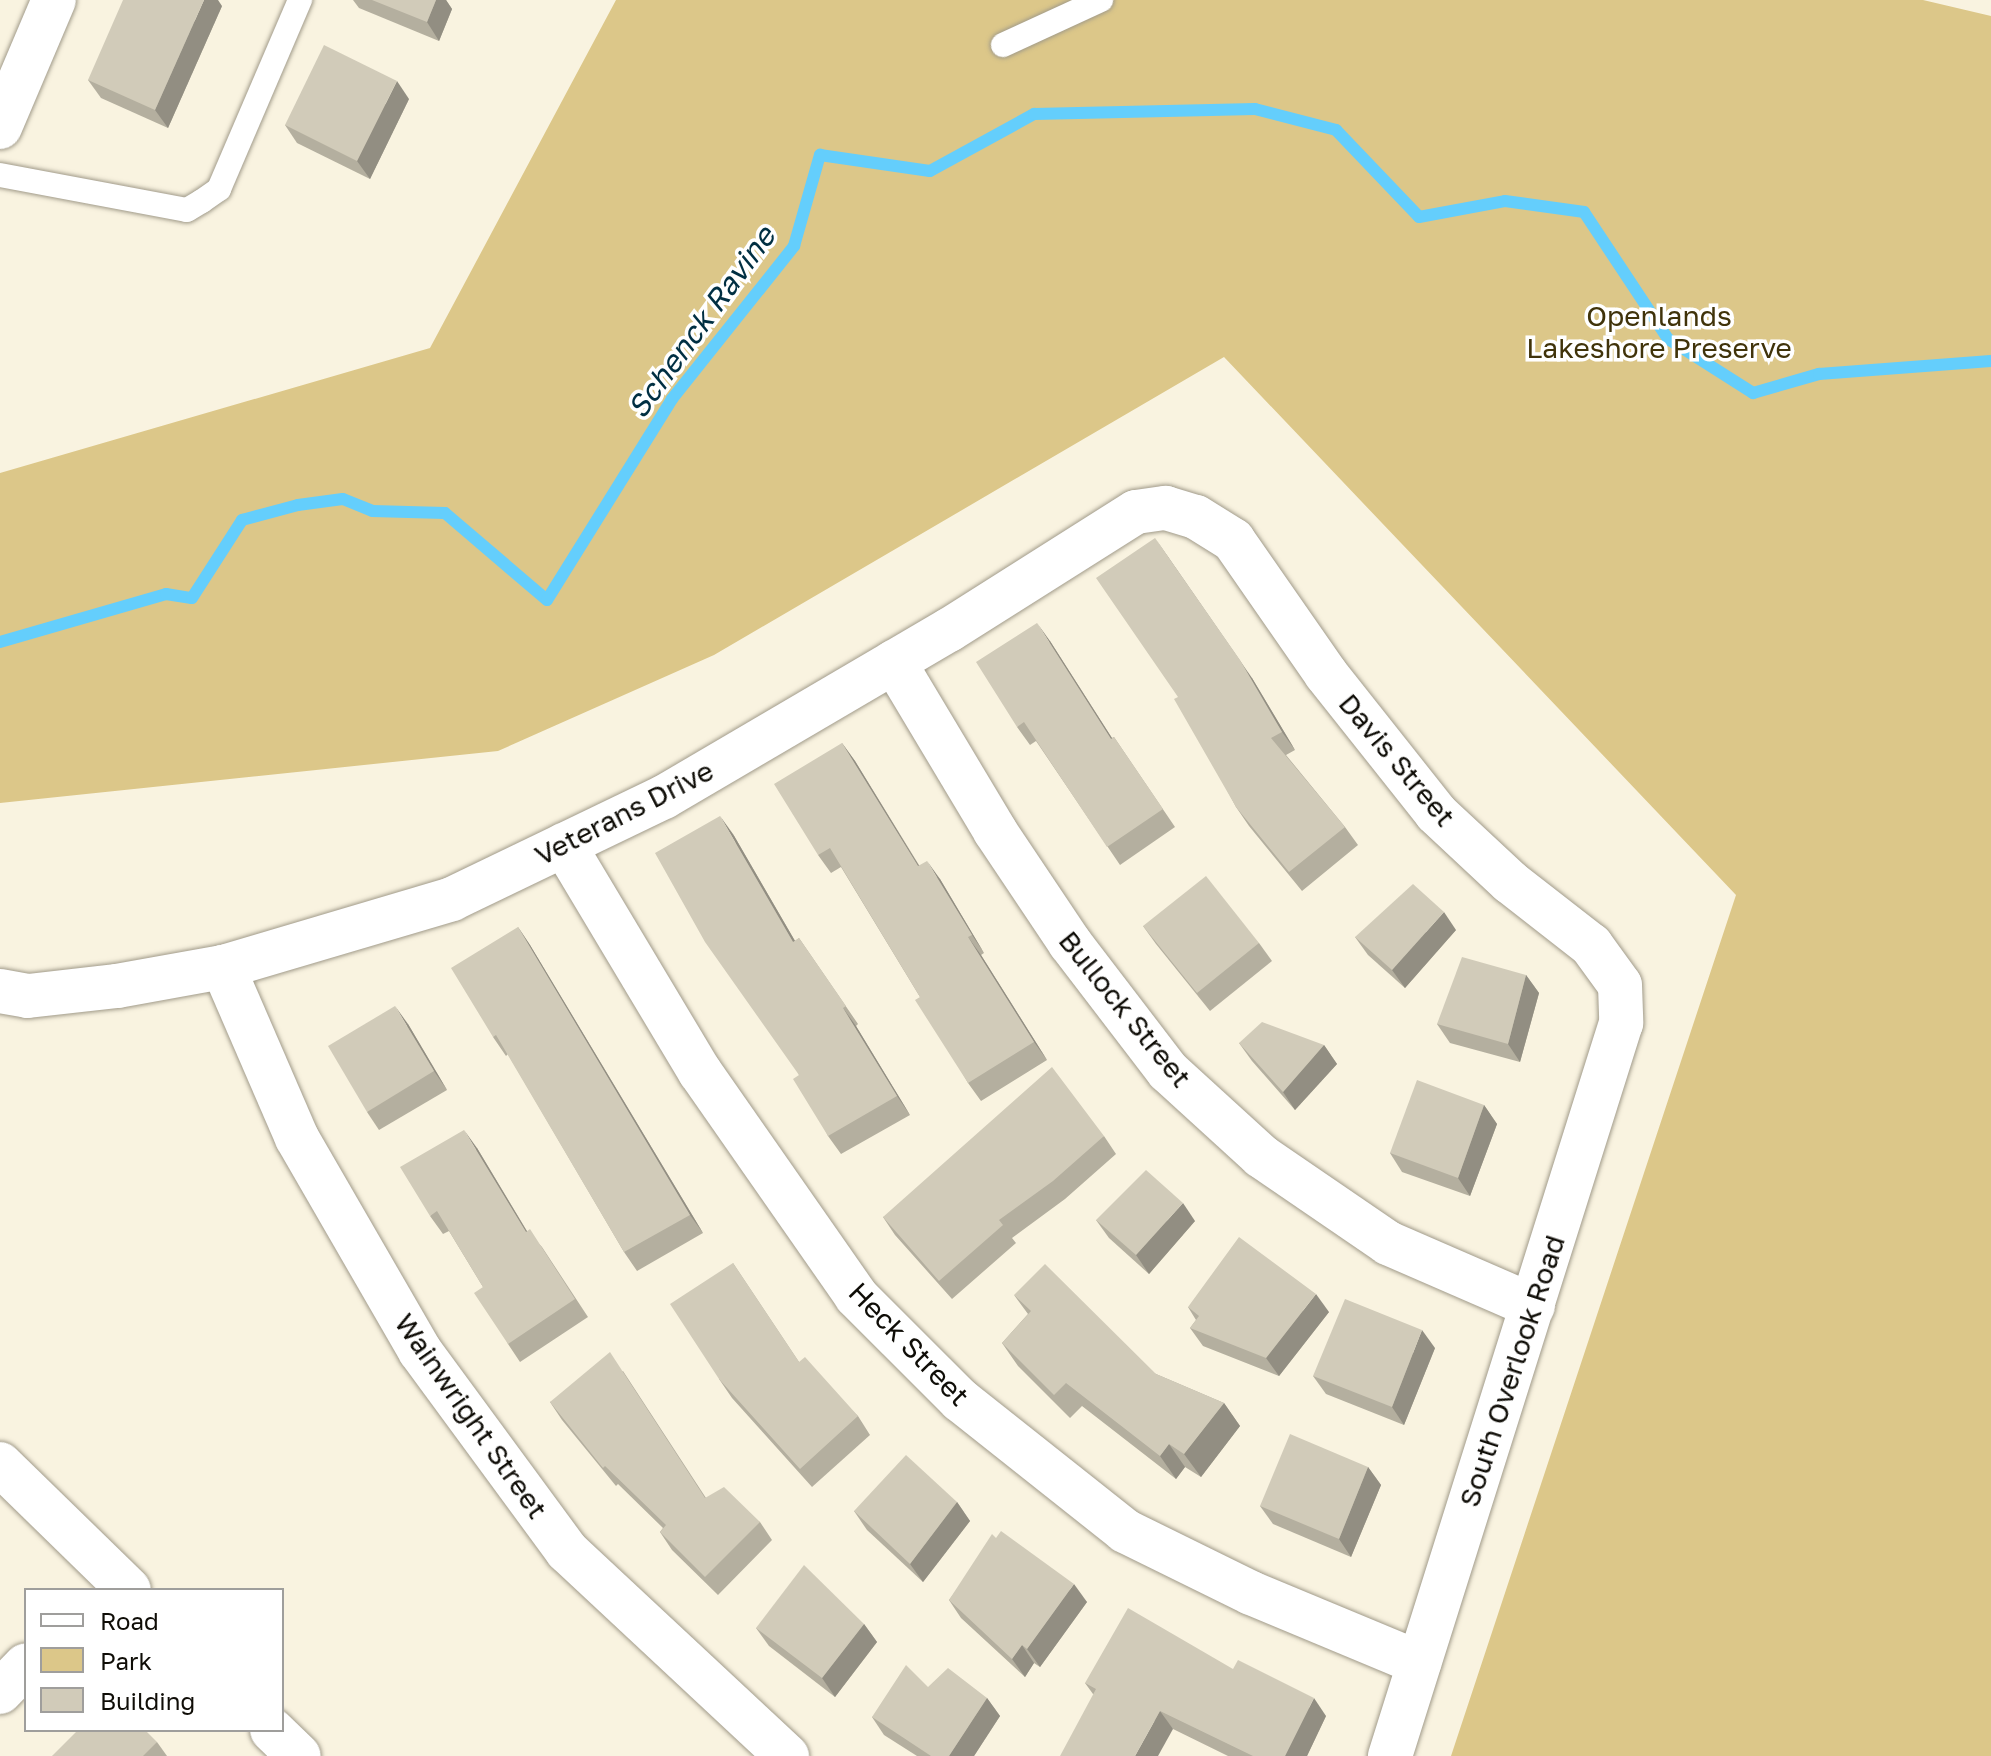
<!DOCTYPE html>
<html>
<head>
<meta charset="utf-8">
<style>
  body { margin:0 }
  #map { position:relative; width:1991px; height:1756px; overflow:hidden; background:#f9f3e0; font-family:"Golos Text",sans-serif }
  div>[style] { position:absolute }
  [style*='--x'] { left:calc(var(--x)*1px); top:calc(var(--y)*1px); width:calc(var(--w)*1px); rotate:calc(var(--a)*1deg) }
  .green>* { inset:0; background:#dcc789 }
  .stream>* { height:12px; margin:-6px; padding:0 6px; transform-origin:6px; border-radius:6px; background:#64cefc }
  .roads { filter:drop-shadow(0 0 2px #a19b8a) drop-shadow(0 0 2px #a19b8a) }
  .lane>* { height:24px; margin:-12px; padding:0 12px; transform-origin:12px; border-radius:12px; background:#fff }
  .street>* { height:44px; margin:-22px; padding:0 22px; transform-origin:22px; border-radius:22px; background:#fff }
  .secondary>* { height:44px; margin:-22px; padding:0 22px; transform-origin:22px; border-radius:22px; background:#fff }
  .wall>* { inset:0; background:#b4af9f }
  .shaded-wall>* { inset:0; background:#928e82 }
  .building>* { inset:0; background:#d1cbb9 }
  span { translate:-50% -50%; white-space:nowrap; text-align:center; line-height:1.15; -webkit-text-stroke:7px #fff; paint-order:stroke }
  .park-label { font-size:28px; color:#40330a }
  .street-label { font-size:28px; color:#0f0d07 }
  .water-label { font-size:30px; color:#002f42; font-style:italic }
  .legend { position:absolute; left:24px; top:1588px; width:260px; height:144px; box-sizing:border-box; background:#fff; border:2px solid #9f9e9c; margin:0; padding:10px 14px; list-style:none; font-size:24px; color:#0f0d07 }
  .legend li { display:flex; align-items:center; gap:16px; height:40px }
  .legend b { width:40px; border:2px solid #9f9e9c }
</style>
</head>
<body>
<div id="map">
  <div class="green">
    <i style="clip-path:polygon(616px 0,1923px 0,1991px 16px,1991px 1756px,1451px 1756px,1736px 895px,1224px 357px,714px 655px,498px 751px,0 803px,0 473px,430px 348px)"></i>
  </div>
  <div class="stream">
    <i style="--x:0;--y:642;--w:173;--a:-16.1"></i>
    <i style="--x:166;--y:594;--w:26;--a:9"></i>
    <i style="--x:192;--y:598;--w:93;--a:-57.3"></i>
    <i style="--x:242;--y:520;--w:58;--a:-15"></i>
    <i style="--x:298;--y:505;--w:45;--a:-7.6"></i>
    <i style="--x:343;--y:499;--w:31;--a:22"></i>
    <i style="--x:372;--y:511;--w:73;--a:1.6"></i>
    <i style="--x:445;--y:513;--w:134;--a:40.5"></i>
    <i style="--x:547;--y:600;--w:237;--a:-58.1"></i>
    <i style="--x:672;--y:399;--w:196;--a:-51.4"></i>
    <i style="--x:794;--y:246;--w:95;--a:-74.1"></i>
    <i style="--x:820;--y:155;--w:111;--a:8.3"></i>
    <i style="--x:930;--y:171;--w:119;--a:-28.7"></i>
    <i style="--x:1034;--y:114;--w:221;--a:-1.3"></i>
    <i style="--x:1255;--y:109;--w:84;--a:14.5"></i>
    <i style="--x:1336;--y:130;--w:120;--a:46.3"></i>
    <i style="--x:1419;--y:217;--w:87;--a:-10.5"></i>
    <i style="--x:1505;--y:201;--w:80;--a:7.9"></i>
    <i style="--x:1584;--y:212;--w:152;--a:56.5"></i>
    <i style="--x:1668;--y:339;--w:101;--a:32.4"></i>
    <i style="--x:1753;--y:393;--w:69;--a:-16.1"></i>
    <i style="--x:1819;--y:374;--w:172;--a:-4.3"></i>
  </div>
  <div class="roads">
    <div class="lane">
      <i style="--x:1003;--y:45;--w:108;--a:-24.7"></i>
      <i style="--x:0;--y:175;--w:190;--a:10.6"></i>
      <i style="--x:187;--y:210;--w:17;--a:-31"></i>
      <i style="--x:202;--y:201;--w:21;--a:-35"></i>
      <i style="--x:219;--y:189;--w:206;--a:-66.8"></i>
    </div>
    <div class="street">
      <i style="--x:894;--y:662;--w:197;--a:59.1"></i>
      <i style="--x:995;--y:831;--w:135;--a:56.2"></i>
      <i style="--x:1070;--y:943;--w:161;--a:52.6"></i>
      <i style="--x:1168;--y:1071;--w:126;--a:42.4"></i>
      <i style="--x:1261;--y:1156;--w:154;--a:34.4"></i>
      <i style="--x:1388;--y:1243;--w:158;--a:23.5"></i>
      <i style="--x:564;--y:845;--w:265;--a:59.1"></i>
      <i style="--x:700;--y:1072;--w:273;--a:55.1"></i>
      <i style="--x:856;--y:1296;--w:147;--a:45"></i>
      <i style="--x:960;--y:1400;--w:211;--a:38.4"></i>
      <i style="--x:1125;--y:1531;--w:140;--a:26.2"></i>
      <i style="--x:1251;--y:1593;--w:182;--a:22.6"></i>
      <i style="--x:223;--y:967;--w:186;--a:66.6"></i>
      <i style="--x:297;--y:1138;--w:246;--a:60"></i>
      <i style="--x:420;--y:1351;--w:248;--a:53.7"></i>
      <i style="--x:567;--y:1551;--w:301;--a:43"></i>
      <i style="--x:0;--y:991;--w:28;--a:10"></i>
      <i style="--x:28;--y:996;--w:90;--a:-6.4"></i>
      <i style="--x:117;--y:986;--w:108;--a:-10.2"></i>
      <i style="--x:223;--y:967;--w:239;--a:-16.5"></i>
      <i style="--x:452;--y:899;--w:235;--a:-25.7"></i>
      <i style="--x:664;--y:797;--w:330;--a:-30.4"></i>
      <i style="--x:949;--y:630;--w:221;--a:-32.3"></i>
      <i style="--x:1136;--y:512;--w:30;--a:-8"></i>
      <i style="--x:1166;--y:508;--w:31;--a:17"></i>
      <i style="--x:1196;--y:517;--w:44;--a:31.9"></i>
      <i style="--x:1233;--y:540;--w:163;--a:55.2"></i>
      <i style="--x:1326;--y:674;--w:177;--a:51.6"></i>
      <i style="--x:1436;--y:813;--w:101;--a:43"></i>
      <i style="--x:1510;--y:882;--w:103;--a:37.9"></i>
      <i style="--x:1591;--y:945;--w:49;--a:54.1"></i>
      <i style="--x:1620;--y:985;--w:38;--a:88"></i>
      <i style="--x:1621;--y:1023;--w:769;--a:107.49"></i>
      <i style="--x:0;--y:1692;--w:37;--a:-46"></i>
    </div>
    <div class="secondary">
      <i style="--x:0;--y:127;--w:138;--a:-67"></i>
      <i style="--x:0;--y:1464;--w:180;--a:44.3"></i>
      <i style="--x:272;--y:1730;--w:37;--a:44"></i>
    </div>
  </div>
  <div class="wall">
    <i style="clip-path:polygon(353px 0,446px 0,452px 9px,439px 41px,359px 8px)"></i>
    <i style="clip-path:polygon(222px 6px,168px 128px,101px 98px,88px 80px)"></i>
    <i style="clip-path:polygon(409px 99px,370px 179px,297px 143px,285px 125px)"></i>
    <i style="clip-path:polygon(1050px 641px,1112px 738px,1114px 737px,1175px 827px,1120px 865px,1036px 741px,1030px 745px,1017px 727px)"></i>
    <i style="clip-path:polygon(1252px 678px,1295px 750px,1286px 755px,1345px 827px,1358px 845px,1302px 891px,1249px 826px,1236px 807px,1178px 697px)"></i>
    <i style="clip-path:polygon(842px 743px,855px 761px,919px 865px,940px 879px,984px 953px,981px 955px,1047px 1060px,981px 1101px,968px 1083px,920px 997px,841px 867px,831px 873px,818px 855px)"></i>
    <i style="clip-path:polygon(733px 834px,795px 941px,799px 938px,858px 1024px,856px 1026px,910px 1115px,841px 1154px,828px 1136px,799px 1075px)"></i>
    <i style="clip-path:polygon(1143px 926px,1259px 943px,1272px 961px,1210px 1011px,1156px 944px)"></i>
    <i style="clip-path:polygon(518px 927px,530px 945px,703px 1233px,637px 1271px,624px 1252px,508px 1054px,506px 1056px,493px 1037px)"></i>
    <i style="clip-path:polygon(1456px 930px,1405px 988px,1368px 955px,1355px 937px)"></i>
    <i style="clip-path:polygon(1526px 975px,1539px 993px,1520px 1062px,1450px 1043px,1437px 1024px)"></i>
    <i style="clip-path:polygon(408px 1024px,447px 1090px,379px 1130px,367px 1112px)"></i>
    <i style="clip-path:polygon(1239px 1043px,1324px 1045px,1337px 1064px,1295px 1110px,1252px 1061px)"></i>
    <i style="clip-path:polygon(1484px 1105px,1497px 1124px,1470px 1196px,1402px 1172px,1390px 1153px)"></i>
    <i style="clip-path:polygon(1104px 1136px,1116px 1154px,1065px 1199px,1012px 1238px,1016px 1243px,952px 1299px,895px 1235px,883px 1217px)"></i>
    <i style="clip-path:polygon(477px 1148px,527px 1231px,542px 1247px,588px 1317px,520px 1362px,508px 1344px,483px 1287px,449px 1231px,443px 1234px,430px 1216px)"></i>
    <i style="clip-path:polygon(1096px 1220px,1195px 1221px,1149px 1274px,1109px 1238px)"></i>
    <i style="clip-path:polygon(733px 1263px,799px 1362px,858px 1416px,870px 1435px,812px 1487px,732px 1398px,719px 1379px)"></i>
    <i style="clip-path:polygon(1014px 1295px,1156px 1374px,1224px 1403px,1240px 1426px,1201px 1477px,1185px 1467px,1176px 1479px,1082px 1406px,1070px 1418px,1018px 1366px,1002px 1343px,1028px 1314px)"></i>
    <i style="clip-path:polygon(1188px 1307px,1329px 1312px,1279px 1376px,1203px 1346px,1190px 1328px,1196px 1320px)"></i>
    <i style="clip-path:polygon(1435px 1348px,1404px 1425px,1326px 1394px,1313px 1376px)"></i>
    <i style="clip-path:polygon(623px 1371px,706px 1498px,760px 1522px,772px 1540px,718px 1595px,672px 1550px,660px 1532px,663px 1528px,618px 1484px,616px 1486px,562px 1420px,550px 1402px)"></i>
    <i style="clip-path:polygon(1368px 1467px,1381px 1485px,1351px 1557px,1273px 1524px,1260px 1506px)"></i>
    <i style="clip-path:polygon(957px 1502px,970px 1521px,923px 1582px,867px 1530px,854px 1511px)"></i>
    <i style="clip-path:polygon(996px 1538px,1087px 1602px,1040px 1667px,1034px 1663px,1025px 1677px,961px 1618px,949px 1600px)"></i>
    <i style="clip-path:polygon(864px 1624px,877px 1642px,835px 1697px,769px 1646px,756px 1628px)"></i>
    <i style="clip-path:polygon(1233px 1669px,1326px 1716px,1307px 1756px,1228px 1756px,1173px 1729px,1093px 1694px,1085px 1683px)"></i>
    <i style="clip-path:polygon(928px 1687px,987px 1698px,1000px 1716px,974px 1756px,917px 1756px,884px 1735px,872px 1717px)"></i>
    <i style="clip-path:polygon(157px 1742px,167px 1756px,52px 1756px)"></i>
  </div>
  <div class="shaded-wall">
    <i style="clip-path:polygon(204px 0,218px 0,222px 6px,168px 128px,155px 110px)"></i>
    <i style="clip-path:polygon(436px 0,446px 0,452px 9px,439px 41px,427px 22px)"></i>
    <i style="clip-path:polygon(397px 81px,409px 99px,370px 179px,357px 161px)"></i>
    <i style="clip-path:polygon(1155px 538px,1252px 678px,1295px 750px,1282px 732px)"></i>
    <i style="clip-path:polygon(1037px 623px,1050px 641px,1124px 757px,1111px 739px)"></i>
    <i style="clip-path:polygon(842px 743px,855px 761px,930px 884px,918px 866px)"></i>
    <i style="clip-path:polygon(720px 816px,733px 834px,806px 960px,793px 942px)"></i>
    <i style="clip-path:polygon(927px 861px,940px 879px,984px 953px,972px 935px)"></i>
    <i style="clip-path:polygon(1444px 912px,1456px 930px,1405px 988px,1392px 970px)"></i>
    <i style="clip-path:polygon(518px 927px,530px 945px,703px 1233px,690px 1215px)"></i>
    <i style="clip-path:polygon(968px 937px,981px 955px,1047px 1060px,1034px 1042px)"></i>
    <i style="clip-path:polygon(1526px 975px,1539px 993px,1520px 1062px,1508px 1044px)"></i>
    <i style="clip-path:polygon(395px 1006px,408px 1024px,447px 1090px,434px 1071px)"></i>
    <i style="clip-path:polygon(843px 1008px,856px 1026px,910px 1115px,897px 1096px)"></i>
    <i style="clip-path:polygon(1324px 1045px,1337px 1064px,1295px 1110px,1283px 1092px)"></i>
    <i style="clip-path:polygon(1484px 1105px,1497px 1124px,1470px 1196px,1458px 1178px)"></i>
    <i style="clip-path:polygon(464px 1130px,477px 1148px,538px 1250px,526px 1232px)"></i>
    <i style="clip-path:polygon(1183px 1203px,1195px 1221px,1149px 1274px,1136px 1255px)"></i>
    <i style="clip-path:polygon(1316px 1294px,1329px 1312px,1279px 1376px,1266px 1358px)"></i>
    <i style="clip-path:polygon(1422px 1330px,1435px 1348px,1404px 1425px,1392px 1407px)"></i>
    <i style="clip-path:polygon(1224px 1403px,1240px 1426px,1201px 1477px,1184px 1454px)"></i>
    <i style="clip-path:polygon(1169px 1444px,1185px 1467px,1176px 1479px,1160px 1456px)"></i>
    <i style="clip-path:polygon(1368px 1467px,1381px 1485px,1351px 1557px,1339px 1539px)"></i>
    <i style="clip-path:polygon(957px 1502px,970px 1521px,923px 1582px,910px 1564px)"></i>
    <i style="clip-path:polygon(1074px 1584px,1087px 1602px,1040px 1667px,1027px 1649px)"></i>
    <i style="clip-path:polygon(864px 1624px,877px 1642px,835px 1697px,822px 1678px)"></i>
    <i style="clip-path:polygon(1022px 1645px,1034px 1663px,1025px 1677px,1012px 1659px)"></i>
    <i style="clip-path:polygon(987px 1698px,1000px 1716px,974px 1756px,949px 1756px)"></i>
    <i style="clip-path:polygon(1314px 1698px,1326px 1716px,1307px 1756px,1285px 1756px)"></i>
    <i style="clip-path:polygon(1160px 1711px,1173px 1729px,1158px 1756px,1135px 1756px)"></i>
  </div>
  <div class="building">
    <i style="clip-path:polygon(123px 0,204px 0,155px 110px,88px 80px)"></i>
    <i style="clip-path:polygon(372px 0,436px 0,427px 22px)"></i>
    <i style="clip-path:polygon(324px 45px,397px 81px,357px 161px,285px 125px)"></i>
    <i style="clip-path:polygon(1155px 538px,1240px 660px,1282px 732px,1271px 738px,1345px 827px,1289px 872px,1236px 807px,1174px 699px,1178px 697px,1096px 578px)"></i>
    <i style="clip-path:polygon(1037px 623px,1111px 739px,1114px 737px,1163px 809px,1107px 847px,1024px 722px,1017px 727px,976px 662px)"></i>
    <i style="clip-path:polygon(842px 743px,918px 866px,927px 861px,972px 935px,968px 937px,1034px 1042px,968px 1083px,915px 1000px,920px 997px,830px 848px,818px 855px,774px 784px)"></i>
    <i style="clip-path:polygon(720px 816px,793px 942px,799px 938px,846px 1006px,843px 1008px,897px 1096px,828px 1136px,793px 1079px,799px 1075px,705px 942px,655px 853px)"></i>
    <i style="clip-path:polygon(1206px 876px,1259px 943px,1197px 993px,1143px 926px)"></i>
    <i style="clip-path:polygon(1413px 884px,1444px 912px,1392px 970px,1355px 937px)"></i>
    <i style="clip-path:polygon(518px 927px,690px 1215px,624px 1252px,496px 1035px,493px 1037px,451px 968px)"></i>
    <i style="clip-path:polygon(1462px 957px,1526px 975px,1508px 1044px,1437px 1024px)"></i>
    <i style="clip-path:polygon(395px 1006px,434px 1071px,367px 1112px,328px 1046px)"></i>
    <i style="clip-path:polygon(1262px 1022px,1324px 1045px,1283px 1092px,1239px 1043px)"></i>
    <i style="clip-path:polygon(1052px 1067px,1104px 1136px,1053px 1181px,999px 1220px,1003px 1225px,939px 1281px,883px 1217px)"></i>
    <i style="clip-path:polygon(1417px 1080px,1484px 1105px,1458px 1178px,1390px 1153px)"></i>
    <i style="clip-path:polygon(464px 1130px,526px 1232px,530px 1229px,575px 1299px,508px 1344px,474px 1293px,483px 1287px,437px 1211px,430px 1216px,400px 1167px)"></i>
    <i style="clip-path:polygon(1146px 1170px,1183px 1203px,1136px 1255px,1096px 1220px)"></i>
    <i style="clip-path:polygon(1239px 1237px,1316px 1294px,1266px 1358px,1190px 1328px,1199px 1316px,1188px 1307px)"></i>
    <i style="clip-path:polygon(733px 1263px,799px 1362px,805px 1357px,858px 1416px,800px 1469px,719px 1379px,670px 1304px)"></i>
    <i style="clip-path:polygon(1045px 1264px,1156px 1374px,1224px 1403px,1184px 1454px,1169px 1444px,1160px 1456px,1066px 1383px,1054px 1395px,1002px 1343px,1031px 1311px,1014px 1295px)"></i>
    <i style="clip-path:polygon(1345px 1299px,1422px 1330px,1392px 1407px,1313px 1376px)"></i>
    <i style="clip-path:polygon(610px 1352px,705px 1498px,724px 1487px,760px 1522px,705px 1577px,660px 1532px,666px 1525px,605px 1466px,603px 1468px,550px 1402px)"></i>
    <i style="clip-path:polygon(1290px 1434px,1368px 1467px,1339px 1539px,1260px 1506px)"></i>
    <i style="clip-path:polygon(906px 1455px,957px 1502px,910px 1564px,854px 1511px)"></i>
    <i style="clip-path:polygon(1001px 1531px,1074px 1584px,1027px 1649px,1022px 1645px,1012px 1659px,949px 1600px,992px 1534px,996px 1538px)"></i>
    <i style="clip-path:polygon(804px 1565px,864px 1624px,822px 1678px,756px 1628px)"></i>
    <i style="clip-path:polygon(1128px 1608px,1233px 1669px,1238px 1660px,1314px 1698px,1285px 1756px,1253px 1756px,1160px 1711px,1135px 1756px,1060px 1756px,1096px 1689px,1085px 1683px)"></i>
    <i style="clip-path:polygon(906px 1665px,928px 1687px,948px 1668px,987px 1698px,949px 1756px,931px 1756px,872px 1717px)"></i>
    <i style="clip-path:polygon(78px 1730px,145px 1730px,157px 1742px,143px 1756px,52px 1756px)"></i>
  </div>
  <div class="park-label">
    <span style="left:1659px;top:332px">Openlands<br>Lakeshore Preserve</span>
  </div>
  <div class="street-label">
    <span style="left:1397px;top:760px;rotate:50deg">Davis Street</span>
    <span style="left:624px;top:813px;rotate:-27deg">Veterans Drive</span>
    <span style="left:1125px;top:1009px;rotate:51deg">Bullock Street</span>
    <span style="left:909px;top:1344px;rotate:46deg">Heck Street</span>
    <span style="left:1512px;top:1371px;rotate:-72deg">South Overlook Road</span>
    <span style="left:471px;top:1416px;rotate:55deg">Wainwright Street</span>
  </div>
  <div class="water-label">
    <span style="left:701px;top:322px;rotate:-54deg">Schenck Ravine</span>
  </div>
  <ul class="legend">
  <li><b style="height:10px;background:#fff"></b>Road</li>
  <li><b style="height:22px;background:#dcc789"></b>Park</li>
  <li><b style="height:22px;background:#d1cbb9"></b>Building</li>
  </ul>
</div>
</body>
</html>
